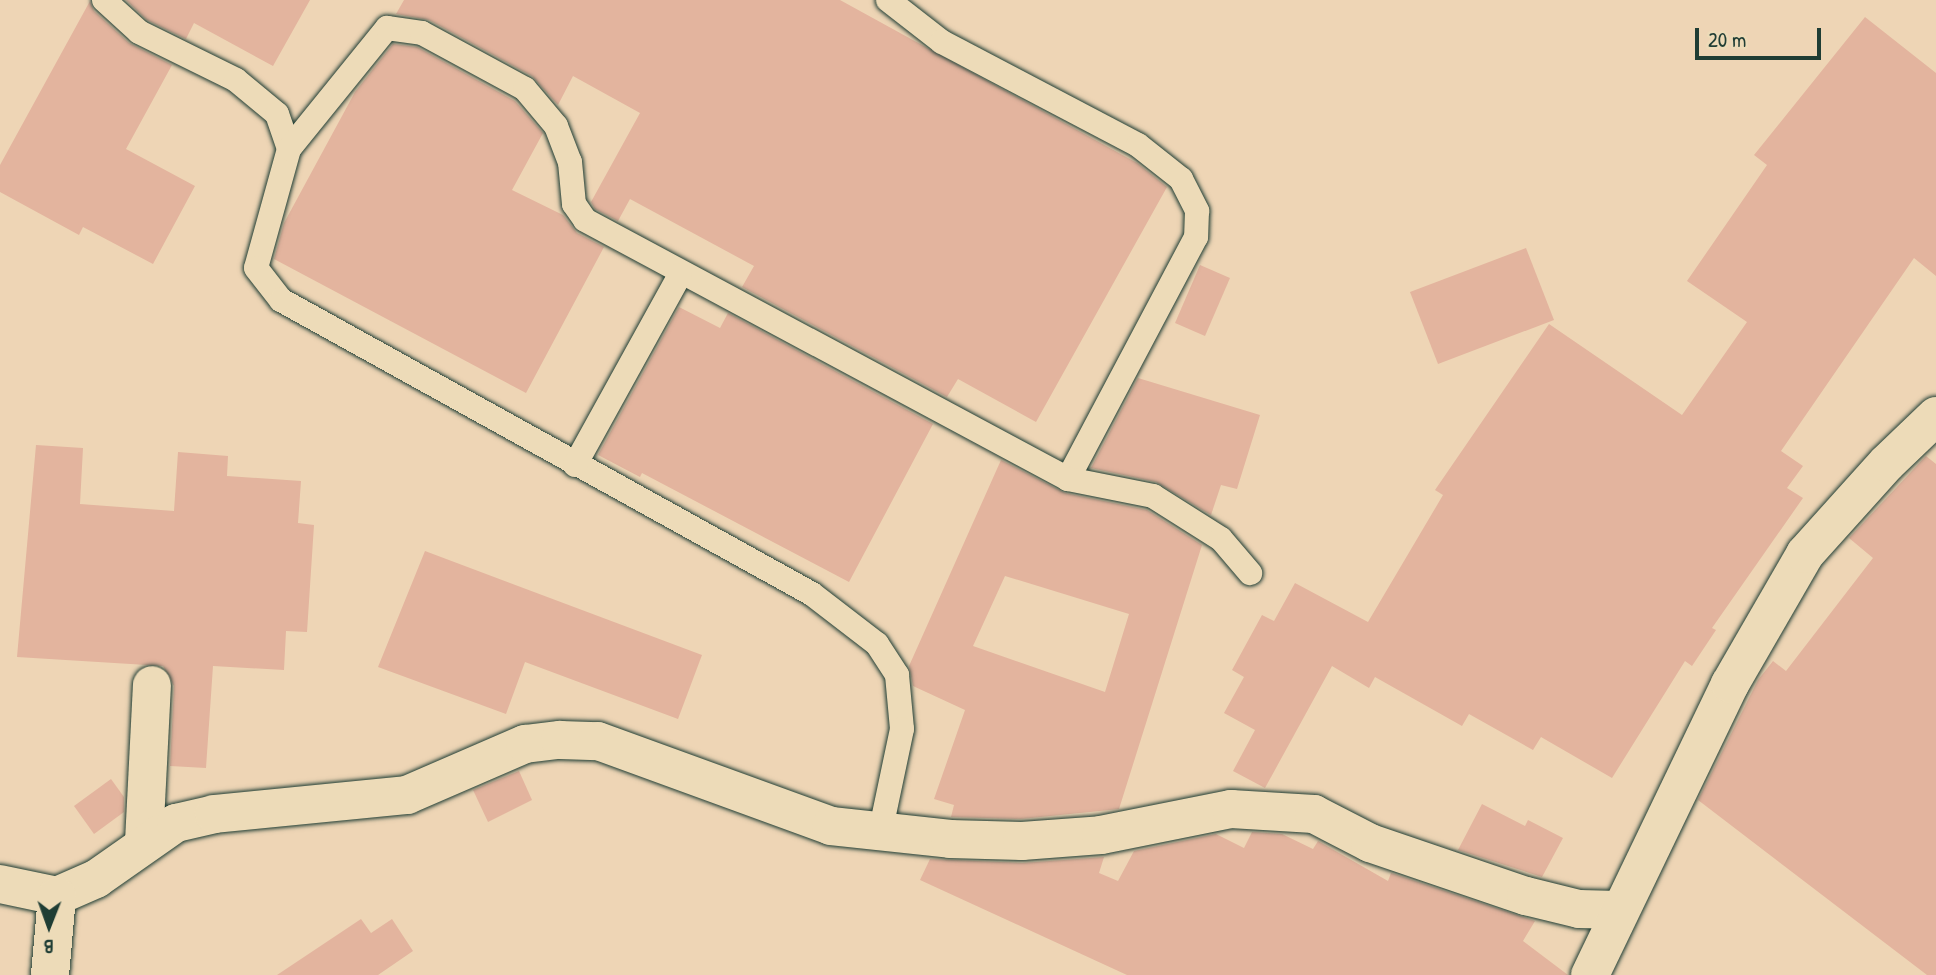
<!DOCTYPE html>
<html>
<head>
<meta charset="utf-8">
<style>
  body { margin:0 }
  #map { position:relative; width:1936px; height:975px; overflow:hidden; background:#eed5b5; font-family:"Patrick Hand",sans-serif }
  div>[style] { position:absolute }
  [style*='--x'] { left:calc(var(--x)*1px); top:calc(var(--y)*1px); width:calc(var(--w)*1px); rotate:calc(var(--a)*1deg) }
  .building>* { inset:0; background:#e3b49e }
  .roads { filter:drop-shadow(0 0 2px #1f3d34) drop-shadow(0 0 2px #1f3d34) }
  .lane>* { height:24px; margin:-12px; padding:0 12px; transform-origin:12px; border-radius:12px; background:#eddbb8 }
  .street>* { height:38px; margin:-19px; padding:0 19px; transform-origin:19px; border-radius:19px; background:#eddbb8 }
  span { translate:-50% -50%; white-space:nowrap; text-align:center; line-height:1.15; -webkit-text-stroke:5px #eddbb8; paint-order:stroke }
  .north { position:absolute; left:14px; top:891px; width:70px; height:70px; -webkit-text-stroke:5px #eddbb8; paint-order:stroke; rotate:181deg; font-size:19px; font-weight:700; line-height:28px; text-align:center; color:#1f3d34 }
  .north::after { content:''; display:block; margin:auto; width:24px; height:32px; background:#1f3d34; clip-path:polygon(50% 0,100% 100%,50% 72%,0 100%) }
  .scale { position:absolute; left:1695px; top:28px; width:126px; height:32px; box-sizing:border-box; border:4px solid #1f3d34; border-top:0; padding-left:9px; font-size:21px; line-height:24px; white-space:nowrap; color:#1f3d34; -webkit-text-stroke:5px #eddbb8; paint-order:stroke }
</style>
</head>
<body>
<div id="map">
  <div class="building">
    <i style="clip-path:polygon(126px 0,310px 0,273px 66px,194px 23px,186px 39px,147px 20px)"></i>
    <i style="clip-path:polygon(404px 0,840px 0,1137px 163px,1167px 187px,1036px 422px,958px 379px,947px 397px,742px 287px,754px 266px,630px 199px,618px 221px,595px 209px,591px 202px,640px 113px,573px 76px,558px 105px,532px 76px,429px 20px,396px 14px)"></i>
    <i style="clip-path:polygon(90px 1px,94px 11px,129px 43px,172px 65px,126px 149px,195px 186px,153px 264px,83px 227px,79px 235px,0 192px,0 165px)"></i>
    <i style="clip-path:polygon(1865px 17px,1936px 73px,1936px 276px,1914px 258px,1781px 451px,1803px 466px,1787px 488px,1803px 498px,1712px 628px,1716px 630px,1692px 666px,1685px 661px,1612px 778px,1541px 737px,1533px 750px,1469px 714px,1462px 726px,1375px 677px,1369px 688px,1332px 666px,1265px 788px,1233px 771px,1255px 730px,1224px 713px,1244px 677px,1232px 670px,1262px 615px,1274px 621px,1295px 583px,1368px 622px,1443px 495px,1435px 490px,1549px 324px,1682px 415px,1747px 322px,1687px 281px,1767px 165px,1754px 155px)"></i>
    <i style="clip-path:polygon(393px 44px,417px 47px,515px 101px,543px 133px,512px 190px,563px 215px,577px 233px,604px 247px,526px 393px,274px 259px,284px 223px,355px 92px)"></i>
    <i style="clip-path:polygon(1526px 248px,1554px 320px,1438px 364px,1410px 292px)"></i>
    <i style="clip-path:polygon(1200px 265px,1230px 278px,1205px 336px,1175px 323px)"></i>
    <i style="clip-path:polygon(679px 307px,720px 328px,728px 313px,933px 424px,849px 582px,642px 473px,640px 477px,598px 455px)"></i>
    <i style="clip-path:polygon(1138px 378px,1260px 415px,1237px 489px,1221px 485px,1211px 515px,1156px 482px,1091px 468px)"></i>
    <i style="clip-path:polygon(36px 445px,83px 448px,80px 504px,174px 511px,178px 452px,228px 456px,227px 476px,301px 481px,298px 523px,314px 525px,307px 632px,286px 631px,284px 670px,213px 666px,206px 768px,170px 766px,174px 686px,163px 666px,17px 657px)"></i>
    <i style="clip-path:polygon(1926px 456px,1936px 464px,1936px 975px,1927px 975px,1698px 800px,1758px 680px,1773px 661px,1786px 671px,1873px 558px,1849px 538px)"></i>
    <i style="clip-path:polygon(evenodd,1001px 460px,1065px 493px,1147px 510px,1202px 545px,1119px 809px,1021px 819px,951px 817px,954px 805px,934px 799px,965px 710px,913px 686px,909px 666px,1001px 460px,1005px 576px,1129px 614px,1105px 692px,973px 646px,1005px 576px)"></i>
    <i style="clip-path:polygon(425px 551px,702px 655px,678px 719px,525px 662px,506px 714px,378px 667px)"></i>
    <i style="clip-path:polygon(519px 771px,532px 800px,488px 822px,473px 790px)"></i>
    <i style="clip-path:polygon(111px 779px,124px 797px,124px 812px,94px 834px,74px 806px)"></i>
    <i style="clip-path:polygon(1482px 804px,1525px 826px,1528px 820px,1563px 838px,1542px 877px,1458px 850px)"></i>
    <i style="clip-path:polygon(1252px 832px,1282px 834px,1313px 849px,1318px 841px,1388px 881px,1391px 873px,1535px 921px,1523px 941px,1568px 975px,1127px 975px,920px 880px,930px 859px,1022px 863px,1104px 857px,1099px 873px,1118px 881px,1134px 851px,1216px 834px,1244px 848px)"></i>
    <i style="clip-path:polygon(361px 919px,371px 933px,392px 919px,413px 951px,378px 975px,277px 975px)"></i>
  </div>
  <div class="roads">
    <div class="lane">
      <i style="--x:104;--y:0;--w:47;--a:42.4"></i>
      <i style="--x:139;--y:32;--w:108;--a:26.3"></i>
      <i style="--x:236;--y:80;--w:53;--a:39.7"></i>
      <i style="--x:277;--y:114;--w:37;--a:71"></i>
      <i style="--x:289;--y:149;--w:123;--a:105.5"></i>
      <i style="--x:256;--y:268;--w:41;--a:52"></i>
      <i style="--x:281;--y:300;--w:607;--a:28.97"></i>
      <i style="--x:812;--y:594;--w:82;--a:37.6"></i>
      <i style="--x:877;--y:644;--w:37;--a:57"></i>
      <i style="--x:897;--y:675;--w:54;--a:84.7"></i>
      <i style="--x:902;--y:729;--w:102;--a:101.9"></i>
      <i style="--x:888;--y:0;--w:68;--a:37.9"></i>
      <i style="--x:942;--y:42;--w:221;--a:27.7"></i>
      <i style="--x:1138;--y:145;--w:55;--a:38.3"></i>
      <i style="--x:1181;--y:179;--w:36;--a:63"></i>
      <i style="--x:1197;--y:211;--w:26;--a:92"></i>
      <i style="--x:1196;--y:237;--w:274;--a:117.9"></i>
      <i style="--x:289;--y:149;--w:156;--a:-51"></i>
      <i style="--x:387;--y:28;--w:35;--a:8"></i>
      <i style="--x:422;--y:33;--w:117;--a:28.5"></i>
      <i style="--x:525;--y:89;--w:48;--a:50"></i>
      <i style="--x:556;--y:126;--w:39;--a:69"></i>
      <i style="--x:570;--y:162;--w:42;--a:84.6"></i>
      <i style="--x:574;--y:204;--w:19;--a:55"></i>
      <i style="--x:585;--y:220;--w:548;--a:28.2"></i>
      <i style="--x:1068;--y:479;--w:87;--a:11.3"></i>
      <i style="--x:1153;--y:496;--w:80;--a:32.3"></i>
      <i style="--x:1221;--y:539;--w:45;--a:49.5"></i>
      <i style="--x:575;--y:465;--w:217;--a:-61.1"></i>
    </div>
    <div class="street">
      <i style="--x:144;--y:842;--w:157;--a:-87.1"></i>
      <i style="--x:0;--y:884;--w:58;--a:11.9"></i>
      <i style="--x:57;--y:896;--w:43;--a:-23.6"></i>
      <i style="--x:96;--y:879;--w:98;--a:-35"></i>
      <i style="--x:176;--y:823;--w:39;--a:-13"></i>
      <i style="--x:214;--y:814;--w:194;--a:-5.6"></i>
      <i style="--x:407;--y:795;--w:129;--a:-23.4"></i>
      <i style="--x:525;--y:744;--w:35;--a:-7"></i>
      <i style="--x:560;--y:740;--w:38;--a:2"></i>
      <i style="--x:598;--y:741;--w:248;--a:20"></i>
      <i style="--x:831;--y:826;--w:120;--a:6.2"></i>
      <i style="--x:950;--y:839;--w:72;--a:1.6"></i>
      <i style="--x:1022;--y:841;--w:79;--a:-4.3"></i>
      <i style="--x:1101;--y:835;--w:133;--a:-11.3"></i>
      <i style="--x:1231;--y:809;--w:83;--a:3.4"></i>
      <i style="--x:1314;--y:814;--w:63;--a:27.4"></i>
      <i style="--x:1370;--y:843;--w:165;--a:18.8"></i>
      <i style="--x:1526;--y:896;--w:55;--a:13.8"></i>
      <i style="--x:1579;--y:909;--w:40;--a:1.4"></i>
      <i style="--x:50;--y:975;--w:79;--a:-84.9"></i>
      <i style="--x:1590;--y:975;--w:323;--a:-64.3"></i>
      <i style="--x:1730;--y:684;--w:150;--a:-60"></i>
      <i style="--x:1805;--y:554;--w:122;--a:-48"></i>
      <i style="--x:1887;--y:463;--w:68;--a:-43.8"></i>
    </div>
  </div>
  <div class="north">B</div>
  <div class="scale">20 m</div>
</div>
</body>
</html>
